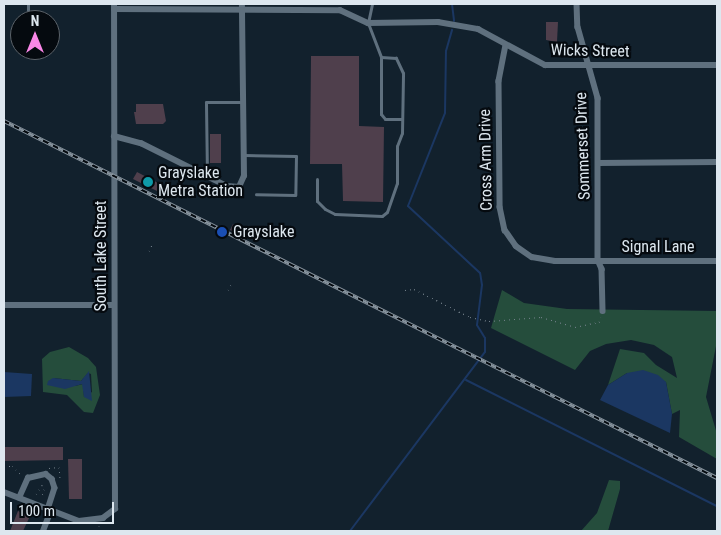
<!DOCTYPE html>
<html>
<head>
<meta charset="utf-8">
<style>
  body { margin:0 }
  #map { position:relative; width:721px; height:535px; overflow:hidden; background:#12212d; font-family:"Roboto Condensed",sans-serif }
  div>[style] { position:absolute }
  [style*='--x'] { left:calc(var(--x)*1px); top:calc(var(--y)*1px); width:calc(var(--w)*1px); rotate:calc(var(--a)*1deg) }
  .green>* { inset:0; background:#254d3c }
  .water>* { inset:0; background:#1b3762 }
  .stream>* { height:2px; margin:-1px; padding:0 1px; transform-origin:1px; border-radius:1px; background:#1b3762 }
  .building>* { inset:0; background:#4f3f4c }
  .path>* { height:1px; margin-top:-0.5px; transform-origin:0; background:repeating-linear-gradient(90deg,#75828c 0 1px,transparent 0 5px) }
  .lane>* { height:3px; margin:-1.5px; padding:0 1.5px; transform-origin:1.5px; border-radius:1.5px; background:#5f707e }
  .street>* { height:5.5px; margin:-2.75px; padding:0 2.75px; transform-origin:2.75px; border-radius:2.75px; background:#5f707e }
  .rail>* { height:4px; margin-top:-2px; transform-origin:0; background:repeating-linear-gradient(90deg,#050a0f 0 5.5px,#88949e 0 11px); box-sizing:border-box; border-block:1px solid #88949e }
  .dots>* { width:14px; height:14px; translate:-50% -50%; box-sizing:border-box; border:2px solid #050a0f; border-radius:50% }
  span { translate:-50% -50%; white-space:nowrap; text-align:center; line-height:1.15; -webkit-text-stroke:4.5px #050a0f; paint-order:stroke }
  .street-label { font-size:16px; color:#dde7ef }
  .poi-label { font-size:16px; color:#dde7ef }
  .left { translate:0 -50%; text-align:left }
  .frame { position:absolute; inset:0; border:5px solid #dde7ef; pointer-events:none }
  .north { position:absolute; left:10px; top:10px; width:50px; height:50px; box-sizing:border-box; background:#050a0f; border:1px solid #5b6269; border-radius:50%; rotate:0deg; font-size:14px; font-weight:700; line-height:20px; text-align:center; color:#dde7ef }
  .north::after { content:''; display:block; margin:auto; width:18px; height:22px; background:#fa87e7; clip-path:polygon(50% 0,100% 100%,50% 72%,0 100%) }
  .scale { position:absolute; left:10px; top:502px; width:104px; height:22px; box-sizing:border-box; border:2px solid #dde7ef; border-top:0; padding-left:6px; font-size:15px; line-height:18px; white-space:nowrap; color:#dde7ef; -webkit-text-stroke:4px #050a0f; paint-order:stroke }
</style>
</head>
<body>
<div id="map">
  <div class="green">
    <i style="clip-path:polygon(502px 290px,524px 303px,567px 309px,717px 311px,717px 341px,706px 397px,717px 434px,717px 459px,679px 437px,680px 410px,672px 414px,666px 382px,627px 373px,608px 385px,620px 349px,644px 353px,656px 365px,677px 378px,672px 357px,654px 345px,631px 340px,606px 344px,590px 351px,575px 370px,491px 328px)"></i>
    <i style="clip-path:polygon(evenodd,69px 347px,88px 358px,96px 367px,100px 395px,93px 413px,84px 412px,67px 395px,43px 392px,42px 359px,50px 352px,69px 347px,88px 373px,91px 374px,92px 392px,84px 397px,83px 384px,75px 386px,53px 378px,81px 381px,88px 373px)"></i>
    <i style="clip-path:polygon(609px 480px,620px 481px,620px 489px,608px 531px,581px 531px,597px 513px)"></i>
  </div>
  <div class="water">
    <i style="clip-path:polygon(643px 370px,658px 375px,666px 382px,672px 414px,670px 433px,600px 400px,608px 385px,627px 373px)"></i>
    <i style="clip-path:polygon(89px 371px,92px 401px,84px 397px,82px 384px,65px 389px,47px 385px,48px 381px,53px 378px,81px 381px)"></i>
    <i style="clip-path:polygon(4px 372px,32px 374px,31px 396px,4px 397px)"></i>
  </div>
  <div class="stream">
    <i style="--x:452;--y:4;--w:17;--a:83"></i>
    <i style="--x:466;--y:380;--w:281;--a:26.7"></i>
    <i style="--x:350;--y:531;--w:224;--a:-53"></i>
    <i style="--x:485;--y:352;--w:14;--a:-90"></i>
    <i style="--x:485;--y:338;--w:15;--a:-122"></i>
    <i style="--x:477;--y:325;--w:40;--a:-82.9"></i>
    <i style="--x:482;--y:285;--w:12;--a:-99"></i>
    <i style="--x:480;--y:273;--w:98;--a:-137.1"></i>
    <i style="--x:408;--y:206;--w:100;--a:-68.3"></i>
    <i style="--x:445;--y:113;--w:62;--a:-89.1"></i>
    <i style="--x:446;--y:51;--w:22;--a:-74"></i>
  </div>
  <div class="building">
    <i style="clip-path:polygon(546px 22px,558px 22px,557px 42px,546px 40px)"></i>
    <i style="clip-path:polygon(311px 56px,359px 56px,359px 126px,384px 127px,383px 202px,343px 201px,342px 164px,310px 164px)"></i>
    <i style="clip-path:polygon(136px 104px,163px 104px,166px 121px,163px 124px,136px 124px,134px 112px,136px 112px)"></i>
    <i style="clip-path:polygon(210px 134px,221px 134px,221px 163px,210px 163px)"></i>
    <i style="clip-path:polygon(137px 172px,162px 185px,159px 192px,133px 179px)"></i>
    <i style="clip-path:polygon(233px 224px,242px 229px,239px 234px,230px 230px)"></i>
    <i style="clip-path:polygon(4px 447px,63px 447px,63px 460px,4px 461px)"></i>
    <i style="clip-path:polygon(68px 459px,82px 459px,82px 499px,69px 499px)"></i>
    <i style="clip-path:polygon(18px 511px,30px 516px,23px 531px,10px 531px)"></i>
  </div>
  <div class="path">
    <i style="--x:149;--y:251;--w:7;--a:-63"></i>
    <i style="--x:228;--y:290;--w:6;--a:-59"></i>
    <i style="--x:405;--y:290;--w:9;--a:-6"></i>
    <i style="--x:414;--y:289;--w:63;--a:26.6"></i>
    <i style="--x:470;--y:317;--w:19;--a:12"></i>
    <i style="--x:489;--y:321;--w:52;--a:-4.4"></i>
    <i style="--x:541;--y:317;--w:35;--a:16"></i>
    <i style="--x:575;--y:327;--w:25;--a:-12"></i>
    <i style="--x:599;--y:322;--w:5;--a:-68"></i>
    <i style="--x:4;--y:466;--w:8;--a:0"></i>
    <i style="--x:12;--y:466;--w:13;--a:42"></i>
    <i style="--x:49;--y:468;--w:10;--a:-6"></i>
    <i style="--x:59;--y:467;--w:11;--a:85"></i>
    <i style="--x:36;--y:494;--w:11;--a:-56"></i>
    <i style="--x:42;--y:485;--w:4;--a:63"></i>
    <i style="--x:44;--y:489;--w:8;--a:104"></i>
    <i style="--x:99;--y:526;--w:5;--a:90"></i>
  </div>
  <div class="lane">
    <i style="--x:372;--y:4;--w:19;--a:102"></i>
    <i style="--x:368;--y:23;--w:36;--a:69"></i>
    <i style="--x:381;--y:57;--w:57;--a:90"></i>
    <i style="--x:381;--y:114;--w:6;--a:51"></i>
    <i style="--x:385;--y:119;--w:17;--a:0"></i>
    <i style="--x:28;--y:20;--w:16;--a:-90"></i>
    <i style="--x:244;--y:155;--w:52;--a:1.1"></i>
    <i style="--x:296;--y:156;--w:39;--a:91"></i>
    <i style="--x:295;--y:195;--w:39;--a:-179"></i>
    <i style="--x:207;--y:176;--w:74;--a:-90.8"></i>
    <i style="--x:206;--y:102;--w:37;--a:0"></i>
    <i style="--x:317;--y:179;--w:22;--a:90"></i>
    <i style="--x:317;--y:201;--w:11;--a:45"></i>
    <i style="--x:325;--y:209;--w:11;--a:27"></i>
    <i style="--x:335;--y:214;--w:47;--a:2.4"></i>
    <i style="--x:382;--y:216;--w:6;--a:-39"></i>
    <i style="--x:387;--y:212;--w:31;--a:-71"></i>
    <i style="--x:397;--y:183;--w:37;--a:-90"></i>
    <i style="--x:397;--y:146;--w:14;--a:-69"></i>
    <i style="--x:402;--y:133;--w:60;--a:-89"></i>
    <i style="--x:403;--y:73;--w:17;--a:-115"></i>
    <i style="--x:396;--y:58;--w:15;--a:-176"></i>
  </div>
  <div class="street">
    <i style="--x:577;--y:4;--w:23;--a:88"></i>
    <i style="--x:578;--y:27;--w:74;--a:74.3"></i>
    <i style="--x:598;--y:98;--w:162;--a:90"></i>
    <i style="--x:598;--y:260;--w:10;--a:66"></i>
    <i style="--x:602;--y:269;--w:42;--a:88.6"></i>
    <i style="--x:114;--y:9;--w:226;--a:0.3"></i>
    <i style="--x:340;--y:10;--w:31;--a:25"></i>
    <i style="--x:368;--y:23;--w:70;--a:-0.8"></i>
    <i style="--x:438;--y:22;--w:41;--a:9.9"></i>
    <i style="--x:478;--y:29;--w:76;--a:28.2"></i>
    <i style="--x:545;--y:65;--w:172;--a:0"></i>
    <i style="--x:506;--y:45;--w:37;--a:101"></i>
    <i style="--x:499;--y:81;--w:126;--a:89.5"></i>
    <i style="--x:500;--y:207;--w:24;--a:78"></i>
    <i style="--x:505;--y:230;--w:19;--a:55"></i>
    <i style="--x:516;--y:246;--w:19;--a:35"></i>
    <i style="--x:532;--y:257;--w:23;--a:10"></i>
    <i style="--x:555;--y:261;--w:162;--a:0"></i>
    <i style="--x:114;--y:136;--w:28;--a:15"></i>
    <i style="--x:141;--y:143;--w:96;--a:26.6"></i>
    <i style="--x:227;--y:186;--w:12;--a:5"></i>
    <i style="--x:239;--y:187;--w:12;--a:-66"></i>
    <i style="--x:244;--y:176;--w:172;--a:-90.7"></i>
    <i style="--x:598;--y:163;--w:119;--a:-0.5"></i>
    <i style="--x:4;--y:305;--w:110;--a:0"></i>
    <i style="--x:4;--y:492;--w:80;--a:21.1"></i>
    <i style="--x:79;--y:521;--w:24;--a:-7"></i>
    <i style="--x:103;--y:518;--w:15;--a:-37"></i>
    <i style="--x:115;--y:509;--w:505;--a:-90.11"></i>
    <i style="--x:19;--y:498;--w:22;--a:-66"></i>
    <i style="--x:28;--y:478;--w:18;--a:-13"></i>
    <i style="--x:46;--y:474;--w:8;--a:40"></i>
    <i style="--x:52;--y:479;--w:9;--a:72"></i>
    <i style="--x:55;--y:488;--w:22;--a:108"></i>
    <i style="--x:43;--y:531;--w:22;--a:-69"></i>
  </div>
  <div class="rail">
    <i style="--x:4;--y:121;--w:797;--a:26.6"></i>
  </div>
  <div class="dots">
    <i style="left:148px;top:182px;background:#0f9aa8"></i>
    <i style="left:222px;top:232px;background:#1a4fb4"></i>
  </div>
  <div class="street-label">
    <span style="left:590px;top:51px;rotate:1deg">Wicks Street</span>
    <span style="left:583px;top:146px;rotate:-92deg">Sommerset Drive</span>
    <span style="left:486px;top:160px;rotate:-91deg">Cross Arm Drive</span>
    <span style="left:658px;top:247px">Signal Lane</span>
    <span style="left:101px;top:256px;rotate:-90deg">South Lake Street</span>
  </div>
  <div class="poi-label">
    <span class="left" style="left:158px;top:182px">Grayslake<br>Metra Station</span>
    <span class="left" style="left:233px;top:232px">Grayslake</span>
  </div>
  <div class="frame"></div>
  <div class="north">N</div>
  <div class="scale">100 m</div>
</div>
</body>
</html>
